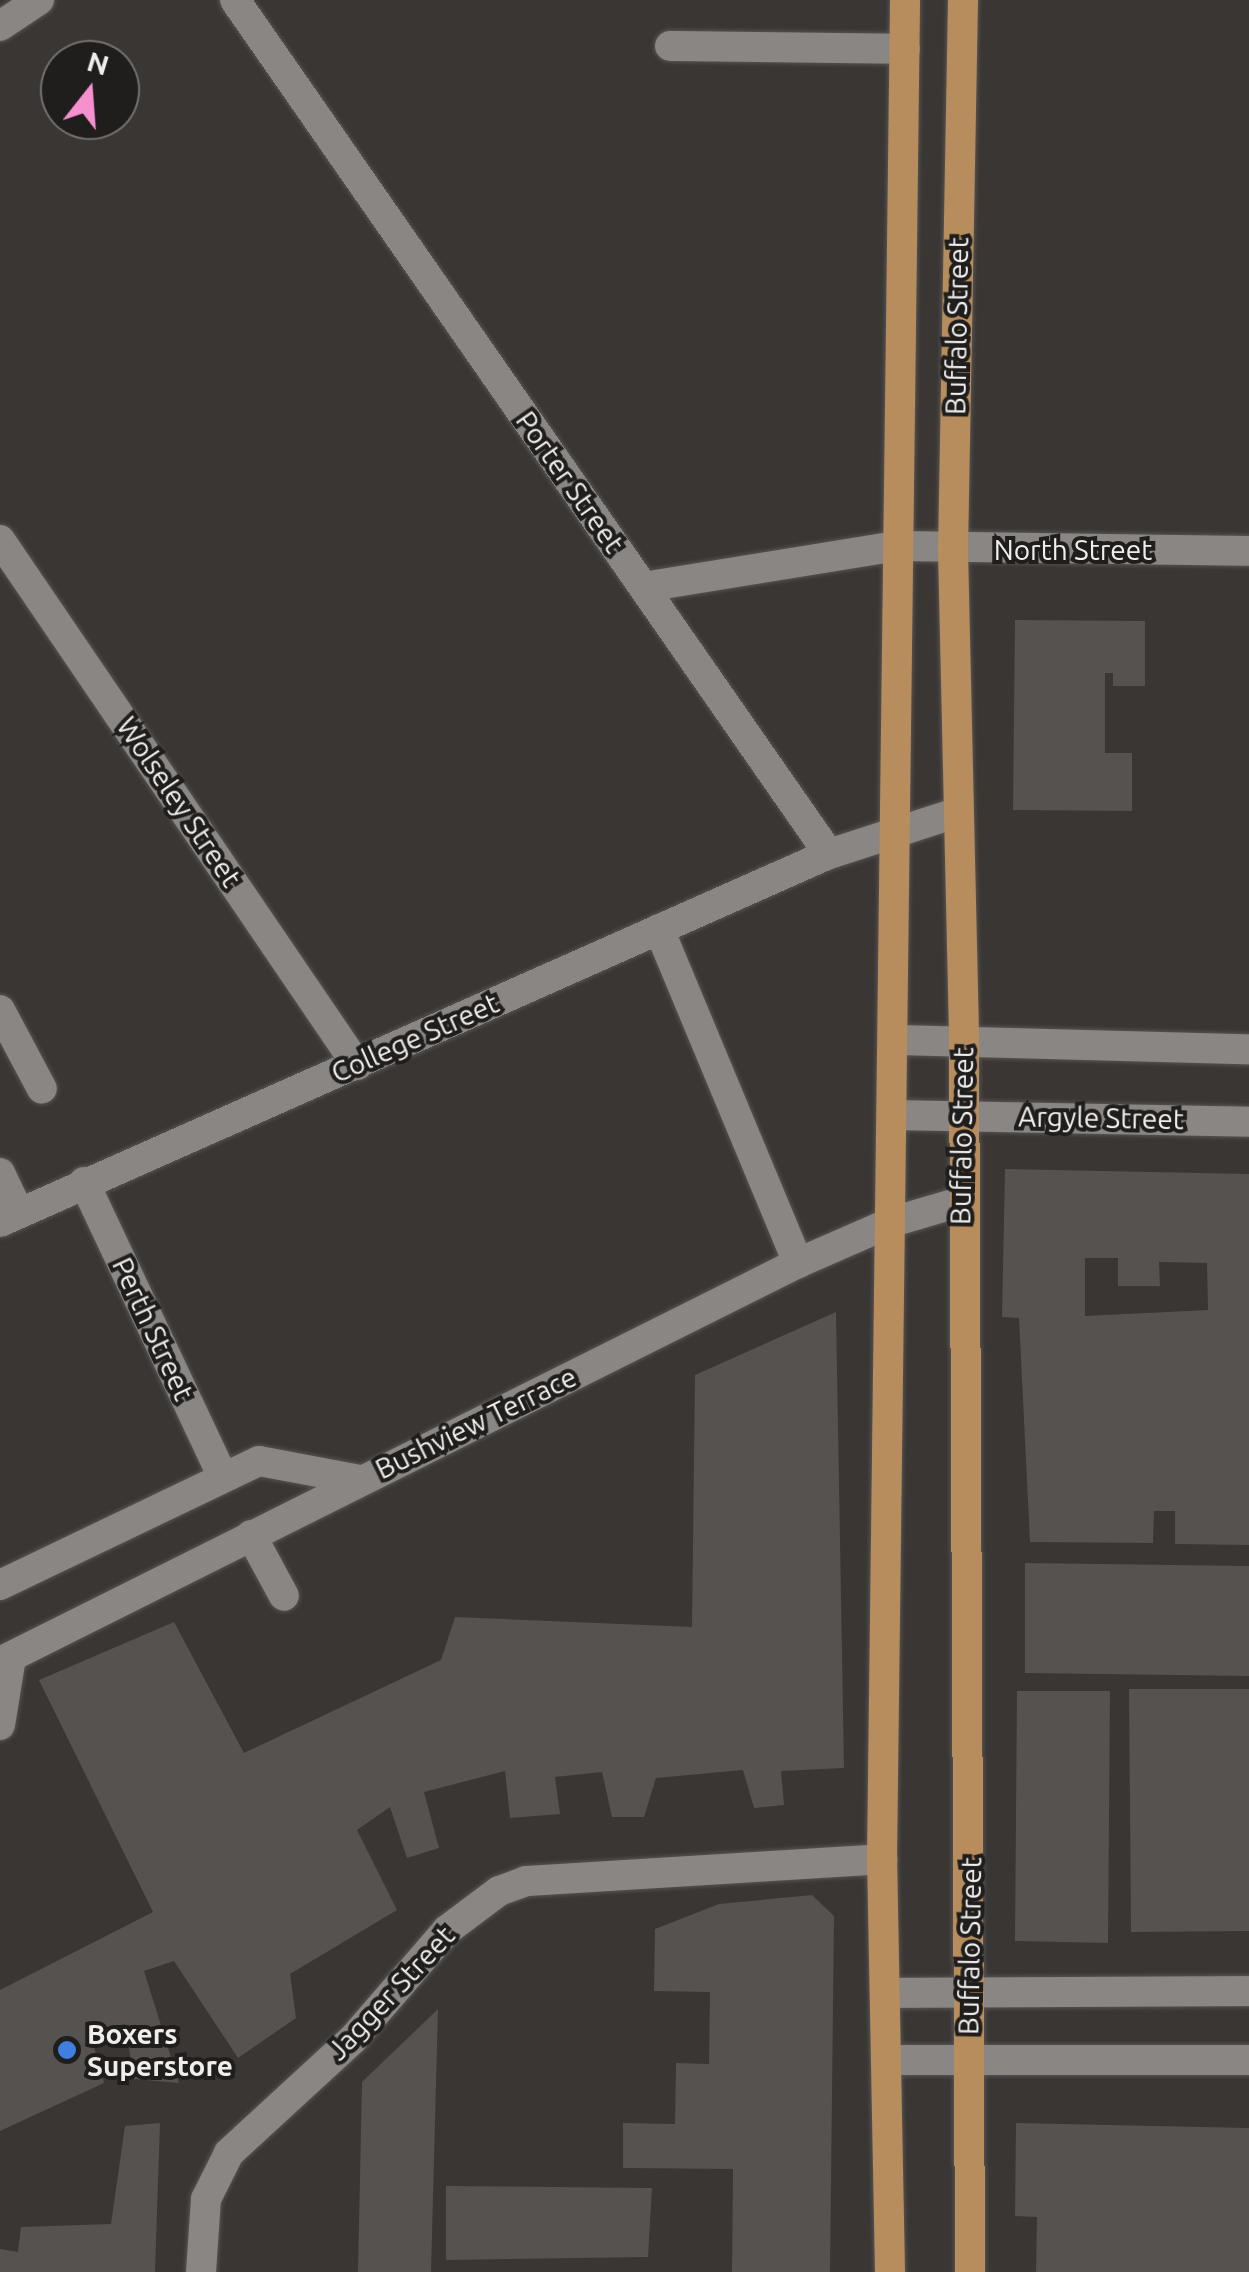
<!DOCTYPE html>
<html>
<head>
<meta charset="utf-8">
<style>
  body { margin:0 }
  #map { position:relative; width:1249px; height:2272px; overflow:hidden; background:#393634; font-family:Ubuntu,sans-serif }
  div>[style] { position:absolute }
  [style*='--x'] { left:calc(var(--x)*1px); top:calc(var(--y)*1px); width:calc(var(--w)*1px); rotate:calc(var(--a)*1deg) }
  .building>* { inset:0; background:#555250 }
  .roads { filter:drop-shadow(0 0 2px #565452) drop-shadow(0 0 2px #565452) }
  .minor>* { height:30px; margin:-15px; padding:0 15px; transform-origin:15px; border-radius:15px; background:#898683 }
  .major>* { height:30px; margin:-15px; padding:0 15px; transform-origin:15px; border-radius:15px; background:#b88d5d }
  .dots>* { width:28px; height:28px; translate:-50% -50%; box-sizing:border-box; border:5px solid #1f1e1d; border-radius:50% }
  span { translate:-50% -50%; white-space:nowrap; text-align:center; line-height:1.15; -webkit-text-stroke:8px #1f1e1d; paint-order:stroke }
  .street-label { font-size:28px; color:#f0eeed }
  .poi-label { font-size:28px; color:#f0eeed; font-weight:700 }
  .left { translate:0 -50%; text-align:left }
  .north { position:absolute; left:40px; top:40px; width:100px; height:100px; box-sizing:border-box; background:#1f1e1d; border:2px solid #737170; border-radius:50%; rotate:17deg; font-size:28px; font-weight:700; line-height:40px; text-align:center; color:#f0eeed }
  .north::after { content:''; display:block; margin:auto; width:35px; height:45px; background:#f690cf; clip-path:polygon(50% 0,100% 100%,50% 72%,0 100%) }
</style>
</head>
<body>
<div id="map">
  <div class="building">
    <i style="clip-path:polygon(1015px 620px,1145px 621px,1145px 686px,1113px 686px,1113px 673px,1105px 673px,1105px 753px,1132px 753px,1132px 811px,1013px 810px)"></i>
    <i style="clip-path:polygon(evenodd,1005px 1169px,1249px 1174px,1249px 1545px,1175px 1544px,1175px 1511px,1154px 1511px,1153px 1543px,1030px 1542px,1019px 1318px,1002px 1317px,1005px 1169px,1085px 1258px,1118px 1258px,1118px 1286px,1160px 1286px,1159px 1262px,1207px 1263px,1208px 1310px,1085px 1316px,1085px 1258px)"></i>
    <i style="clip-path:polygon(836px 1312px,844px 1768px,781px 1771px,784px 1805px,754px 1808px,743px 1770px,656px 1778px,644px 1817px,612px 1817px,602px 1772px,555px 1777px,560px 1814px,510px 1818px,505px 1771px,424px 1792px,439px 1848px,407px 1858px,390px 1807px,357px 1830px,397px 1910px,290px 1974px,296px 2018px,238px 2058px,174px 1961px,144px 1971px,179px 2083px,134px 2079px,125px 2024px,90px 2033px,104px 2083px,0 2131px,0 1990px,153px 1912px,39px 1680px,174px 1622px,244px 1753px,441px 1660px,455px 1617px,692px 1627px,695px 1375px)"></i>
    <i style="clip-path:polygon(1025px 1563px,1249px 1566px,1249px 1676px,1025px 1673px)"></i>
    <i style="clip-path:polygon(1129px 1689px,1249px 1689px,1249px 1931px,1131px 1932px)"></i>
    <i style="clip-path:polygon(1017px 1691px,1110px 1691px,1108px 1943px,1015px 1941px)"></i>
    <i style="clip-path:polygon(812px 1895px,834px 1916px,830px 2272px,732px 2272px,733px 2169px,623px 2168px,623px 2123px,675px 2124px,676px 2063px,709px 2064px,710px 1992px,654px 1991px,655px 1929px,719px 1904px)"></i>
    <i style="clip-path:polygon(438px 2009px,431px 2272px,358px 2272px,362px 2082px)"></i>
    <i style="clip-path:polygon(160px 2123px,155px 2272px,0 2272px,0 2249px,18px 2252px,21px 2227px,111px 2224px,125px 2126px)"></i>
    <i style="clip-path:polygon(1016px 2123px,1249px 2128px,1249px 2272px,1036px 2272px,1037px 2217px,1015px 2216px)"></i>
    <i style="clip-path:polygon(446px 2186px,652px 2188px,648px 2257px,446px 2260px)"></i>
  </div>
  <div class="roads">
    <div class="minor">
      <i style="--x:235;--y:0;--w:1040;--a:55.18"></i>
      <i style="--x:829;--y:854;--w:133;--a:-17.9"></i>
      <i style="--x:0;--y:26;--w:47;--a:-33.7"></i>
      <i style="--x:670;--y:46;--w:235;--a:0.7"></i>
      <i style="--x:0;--y:540;--w:635;--a:55.78"></i>
      <i style="--x:644;--y:587;--w:256;--a:-9.2"></i>
      <i style="--x:897;--y:546;--w:352;--a:0.8"></i>
      <i style="--x:659;--y:929;--w:362;--a:67.4"></i>
      <i style="--x:0;--y:1010;--w:89;--a:62"></i>
      <i style="--x:894;--y:1040;--w:355;--a:1.5"></i>
      <i style="--x:894;--y:1115;--w:355;--a:1.1"></i>
      <i style="--x:0;--y:1173;--w:44;--a:64.6"></i>
      <i style="--x:84;--y:1182;--w:324;--a:64.8"></i>
      <i style="--x:0;--y:1222;--w:907;--a:-23.94"></i>
      <i style="--x:251;--y:1535;--w:69;--a:61.6"></i>
      <i style="--x:0;--y:1585;--w:287;--a:-25.6"></i>
      <i style="--x:259;--y:1461;--w:104;--a:10.6"></i>
      <i style="--x:0;--y:1662;--w:892;--a:-26.57"></i>
      <i style="--x:798;--y:1263;--w:103;--a:-23.6"></i>
      <i style="--x:892;--y:1222;--w:71;--a:-16.4"></i>
      <i style="--x:0;--y:1725;--w:69;--a:-80.8"></i>
      <i style="--x:887;--y:1993;--w:362;--a:-0.3"></i>
      <i style="--x:890;--y:2060;--w:359;--a:0"></i>
      <i style="--x:201;--y:2272;--w:73;--a:-86.1"></i>
      <i style="--x:206;--y:2199;--w:51;--a:-63.4"></i>
      <i style="--x:229;--y:2153;--w:168;--a:-42.6"></i>
      <i style="--x:353;--y:2039;--w:144;--a:-49.2"></i>
      <i style="--x:447;--y:1930;--w:65;--a:-36.9"></i>
      <i style="--x:499;--y:1891;--w:29;--a:-20"></i>
      <i style="--x:526;--y:1881;--w:357;--a:-3.5"></i>
    </div>
    <div class="major">
      <i style="--x:963;--y:0;--w:549;--a:91.04"></i>
      <i style="--x:953;--y:549;--w:490;--a:88.7"></i>
      <i style="--x:964;--y:1039;--w:1233;--a:89.72"></i>
      <i style="--x:890;--y:2272;--w:413;--a:-91.1"></i>
      <i style="--x:882;--y:1859;--w:1859;--a:-89.29"></i>
    </div>
  </div>
  <div class="dots">
    <i style="left:67px;top:2050px;background:#3f7fe0"></i>
  </div>
  <div class="street-label">
    <span style="left:957px;top:326px;rotate:-89deg">Buffalo Street</span>
    <span style="left:570px;top:482px;rotate:55deg">Porter Street</span>
    <span style="left:1073px;top:550px">North Street</span>
    <span style="left:179px;top:802px;rotate:56deg">Wolseley Street</span>
    <span style="left:415px;top:1038px;rotate:-24deg">College Street</span>
    <span style="left:1101px;top:1118px;rotate:1deg">Argyle Street</span>
    <span style="left:962px;top:1136px;rotate:-89deg">Buffalo Street</span>
    <span style="left:153px;top:1329px;rotate:65deg">Perth Street</span>
    <span style="left:476px;top:1423px;rotate:-26deg">Bushview Terrace</span>
    <span style="left:970px;top:1946px;rotate:-89deg">Buffalo Street</span>
    <span style="left:391px;top:1993px;rotate:-47deg">Jagger Street</span>
  </div>
  <div class="poi-label">
    <span class="left" style="left:87px;top:2050px">Boxers<br>Superstore</span>
  </div>
  <div class="north">N</div>
</div>
</body>
</html>
